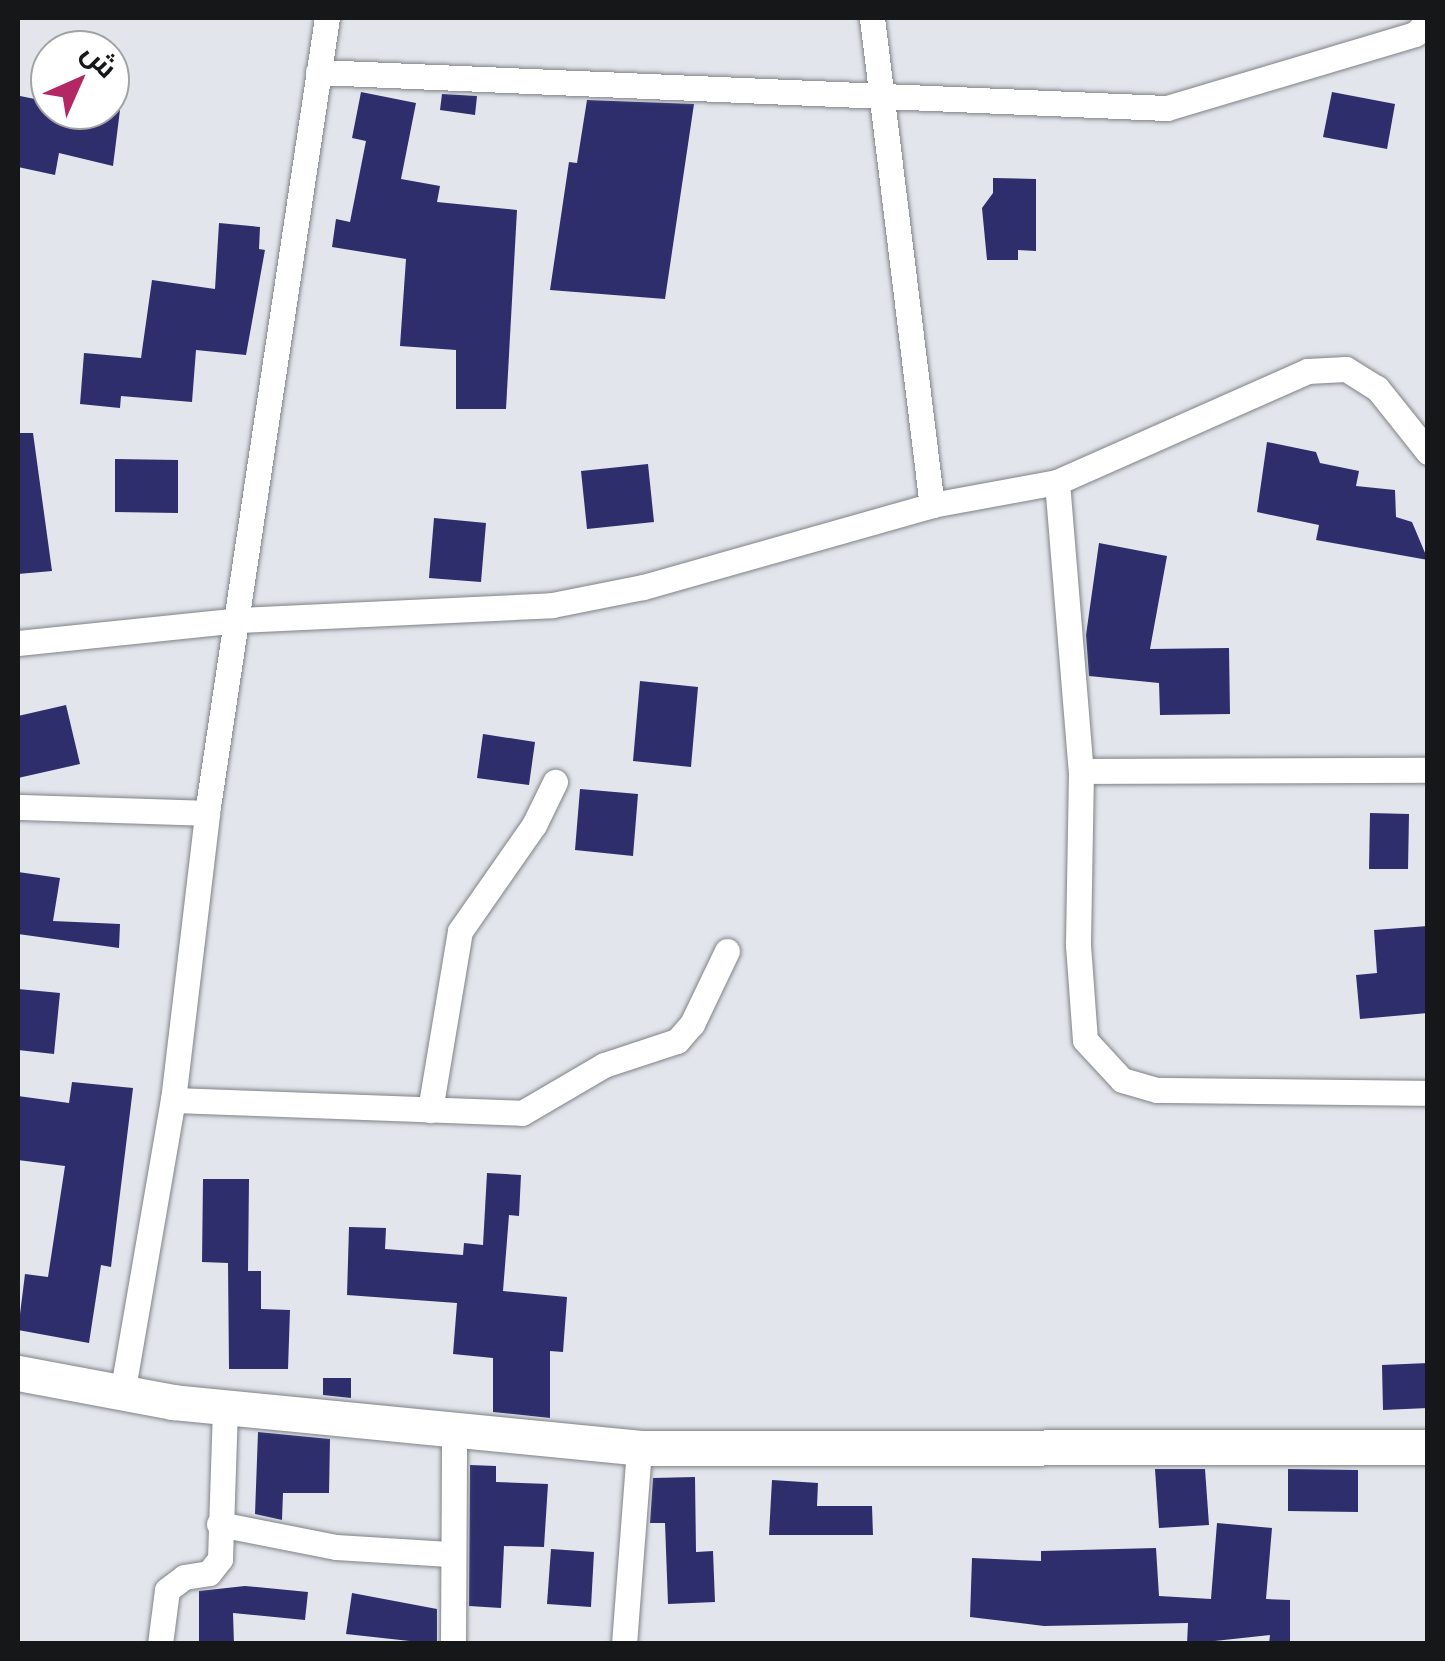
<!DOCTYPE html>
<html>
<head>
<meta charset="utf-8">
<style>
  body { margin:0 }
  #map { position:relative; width:1445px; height:1661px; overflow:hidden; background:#e2e5eb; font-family:Inter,Cairo,sans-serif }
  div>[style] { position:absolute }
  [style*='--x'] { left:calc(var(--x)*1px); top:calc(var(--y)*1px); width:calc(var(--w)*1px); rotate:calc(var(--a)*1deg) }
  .building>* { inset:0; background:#2e2e6d }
  .roads { filter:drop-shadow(0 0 2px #7f8287) drop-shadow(0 0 2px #7f8287) }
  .street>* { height:25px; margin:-12.5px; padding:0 12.5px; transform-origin:12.5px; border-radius:12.5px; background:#fff }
  .secondary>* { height:35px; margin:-17.5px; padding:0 17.5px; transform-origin:17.5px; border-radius:17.5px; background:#fff }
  span { translate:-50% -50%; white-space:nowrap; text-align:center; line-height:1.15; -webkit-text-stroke:10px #fff; paint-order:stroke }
  .frame { position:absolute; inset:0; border:20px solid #161719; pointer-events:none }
  .north { position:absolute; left:30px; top:30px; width:100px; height:100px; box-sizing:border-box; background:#fff; border:2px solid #a2a2a3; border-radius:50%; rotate:45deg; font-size:28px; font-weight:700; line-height:40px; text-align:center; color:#161719 }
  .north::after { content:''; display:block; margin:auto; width:35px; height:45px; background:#b32864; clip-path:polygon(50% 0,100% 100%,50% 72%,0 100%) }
</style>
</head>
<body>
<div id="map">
  <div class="building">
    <i style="clip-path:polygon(361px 92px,416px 103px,401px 179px,440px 186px,437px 202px,517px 210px,506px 409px,456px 409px,456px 350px,400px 346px,406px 259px,332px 247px,336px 219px,350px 222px,366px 141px,352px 138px)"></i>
    <i style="clip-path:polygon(1332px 92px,1395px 104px,1387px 149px,1323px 137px)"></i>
    <i style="clip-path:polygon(442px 94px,477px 96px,475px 115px,440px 110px)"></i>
    <i style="clip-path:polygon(20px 96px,50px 102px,50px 110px,120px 110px,113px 166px,59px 153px,55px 175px,18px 167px)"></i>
    <i style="clip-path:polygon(587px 100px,694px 104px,665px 299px,550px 290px,569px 162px,577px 163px)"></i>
    <i style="clip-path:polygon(993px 178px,1036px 179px,1036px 251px,1018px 250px,1018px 260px,987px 260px,982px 208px,993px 193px)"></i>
    <i style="clip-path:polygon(219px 223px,260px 227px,259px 249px,265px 250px,246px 355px,196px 350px,192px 402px,121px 396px,120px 408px,80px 404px,84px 353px,141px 358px,152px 280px,215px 289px)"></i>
    <i style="clip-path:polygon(18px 433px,33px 433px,52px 571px,18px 574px)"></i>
    <i style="clip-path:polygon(1267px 442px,1316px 452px,1320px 463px,1359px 471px,1356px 486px,1395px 490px,1396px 517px,1412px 522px,1428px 560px,1316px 540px,1319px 525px,1257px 512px)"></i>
    <i style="clip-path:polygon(115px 459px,178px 460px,178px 513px,115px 512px)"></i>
    <i style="clip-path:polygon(648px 464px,654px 522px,587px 529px,581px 471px)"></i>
    <i style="clip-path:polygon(434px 518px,486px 523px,481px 582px,429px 578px)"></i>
    <i style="clip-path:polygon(1099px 543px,1167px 556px,1150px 649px,1229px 648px,1230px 714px,1160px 715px,1159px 683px,1089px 676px,1086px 635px)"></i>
    <i style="clip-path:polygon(640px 681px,698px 687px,691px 767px,633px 761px)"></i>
    <i style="clip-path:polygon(66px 705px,80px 764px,18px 778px,18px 716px)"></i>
    <i style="clip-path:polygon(483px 734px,535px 742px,529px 785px,477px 778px)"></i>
    <i style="clip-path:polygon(580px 789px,638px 794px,633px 856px,575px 850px)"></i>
    <i style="clip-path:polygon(1370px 813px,1409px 814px,1408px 869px,1369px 869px)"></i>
    <i style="clip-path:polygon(18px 872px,60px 878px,53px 921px,120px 924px,119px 948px,18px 934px)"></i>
    <i style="clip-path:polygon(1428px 926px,1428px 1013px,1360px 1019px,1356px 975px,1377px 973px,1374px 930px)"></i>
    <i style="clip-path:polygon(18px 989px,60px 993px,54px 1054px,18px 1050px)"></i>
    <i style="clip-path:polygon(72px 1082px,133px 1088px,111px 1267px,101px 1265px,89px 1343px,18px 1330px,25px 1274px,48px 1277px,65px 1166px,18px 1160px,18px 1096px,69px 1103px)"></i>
    <i style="clip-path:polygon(487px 1173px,521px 1175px,519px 1216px,509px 1215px,503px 1291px,567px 1297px,563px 1352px,550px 1351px,550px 1418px,493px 1412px,493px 1358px,453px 1354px,457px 1303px,347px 1295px,349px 1227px,386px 1228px,385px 1249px,463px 1255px,464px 1243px,483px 1245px)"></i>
    <i style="clip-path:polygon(203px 1179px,249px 1179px,248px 1271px,261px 1271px,261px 1309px,290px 1310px,288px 1369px,229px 1369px,228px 1263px,202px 1262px)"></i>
    <i style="clip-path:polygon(1428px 1363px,1428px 1408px,1383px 1410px,1382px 1365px)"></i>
    <i style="clip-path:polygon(323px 1378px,351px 1378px,351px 1398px,323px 1395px)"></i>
    <i style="clip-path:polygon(258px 1432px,330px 1439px,329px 1493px,283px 1493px,282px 1520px,255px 1514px)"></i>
    <i style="clip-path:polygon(470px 1465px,496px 1466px,496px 1482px,548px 1484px,544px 1547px,504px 1546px,501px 1608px,469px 1606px)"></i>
    <i style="clip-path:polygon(1155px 1469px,1205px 1469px,1209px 1525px,1159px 1528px)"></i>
    <i style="clip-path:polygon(1288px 1469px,1358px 1470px,1358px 1512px,1288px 1511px)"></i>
    <i style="clip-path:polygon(695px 1477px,696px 1552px,713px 1551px,715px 1602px,668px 1604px,665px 1523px,650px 1523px,653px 1478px)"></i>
    <i style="clip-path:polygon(772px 1480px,818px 1483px,817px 1506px,872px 1506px,873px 1535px,769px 1535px)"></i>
    <i style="clip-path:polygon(1217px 1523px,1272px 1528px,1266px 1599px,1290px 1600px,1290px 1644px,1269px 1644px,1270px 1635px,1187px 1644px,1188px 1623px,1044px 1626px,970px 1617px,972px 1558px,1041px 1561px,1041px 1551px,1156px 1548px,1159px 1596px,1211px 1599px)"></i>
    <i style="clip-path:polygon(551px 1549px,594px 1552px,591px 1607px,547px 1604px)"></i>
    <i style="clip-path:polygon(245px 1586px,308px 1592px,305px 1620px,233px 1613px,234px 1644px,199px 1644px,199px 1591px)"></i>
    <i style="clip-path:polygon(352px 1593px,437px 1609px,437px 1644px,346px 1634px)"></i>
  </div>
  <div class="roads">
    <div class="street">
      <i style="--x:872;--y:18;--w:491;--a:83"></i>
      <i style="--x:318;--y:72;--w:850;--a:2.43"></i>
      <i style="--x:1167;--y:108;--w:259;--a:-16.6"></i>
      <i style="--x:1415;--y:34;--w:18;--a:-45"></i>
      <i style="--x:1057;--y:482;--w:274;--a:-23.9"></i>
      <i style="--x:1307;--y:371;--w:39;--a:-3"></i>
      <i style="--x:1346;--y:369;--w:36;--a:32"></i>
      <i style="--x:1377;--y:388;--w:82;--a:51.4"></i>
      <i style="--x:18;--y:643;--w:222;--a:-5.9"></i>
      <i style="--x:239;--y:620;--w:313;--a:-2.7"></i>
      <i style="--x:552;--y:605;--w:93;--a:-11.2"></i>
      <i style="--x:643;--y:587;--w:300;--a:-15.8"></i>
      <i style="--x:932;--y:505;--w:127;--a:-10.4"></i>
      <i style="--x:1057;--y:482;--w:290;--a:85.3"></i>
      <i style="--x:1081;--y:771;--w:174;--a:91"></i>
      <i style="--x:1078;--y:945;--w:95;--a:85.8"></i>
      <i style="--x:1085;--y:1040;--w:54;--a:47.2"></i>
      <i style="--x:1122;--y:1080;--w:36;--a:16"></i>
      <i style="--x:1157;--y:1090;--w:271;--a:0.6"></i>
      <i style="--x:1081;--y:771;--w:347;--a:-0.2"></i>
      <i style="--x:18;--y:807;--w:189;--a:1.8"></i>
      <i style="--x:173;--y:1100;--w:349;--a:2.1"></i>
      <i style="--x:522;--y:1113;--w:95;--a:-30.3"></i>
      <i style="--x:604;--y:1065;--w:77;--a:-18.2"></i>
      <i style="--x:677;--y:1041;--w:23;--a:-49"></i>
      <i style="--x:692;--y:1024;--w:81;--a:-64.4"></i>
      <i style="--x:430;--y:1110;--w:181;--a:-80.5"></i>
      <i style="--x:460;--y:931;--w:129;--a:-55.1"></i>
      <i style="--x:534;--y:825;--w:48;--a:-64"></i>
      <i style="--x:122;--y:1394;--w:298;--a:-80.2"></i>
      <i style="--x:173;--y:1100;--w:289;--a:-83.2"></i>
      <i style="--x:207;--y:813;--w:804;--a:-81.42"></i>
      <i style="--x:219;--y:1524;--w:119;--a:11.1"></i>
      <i style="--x:336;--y:1547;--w:113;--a:3.5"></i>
      <i style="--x:160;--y:1644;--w:54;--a:-82.6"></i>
      <i style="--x:167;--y:1590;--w:21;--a:-37"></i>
      <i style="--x:184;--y:1577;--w:25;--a:-9"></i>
      <i style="--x:209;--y:1573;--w:18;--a:-52"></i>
      <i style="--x:220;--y:1559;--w:151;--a:-88.1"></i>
      <i style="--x:453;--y:1644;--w:212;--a:-89.7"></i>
      <i style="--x:624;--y:1644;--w:197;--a:-85.6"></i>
    </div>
    <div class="secondary">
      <i style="--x:18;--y:1373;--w:158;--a:10.6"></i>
      <i style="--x:173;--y:1402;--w:468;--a:5.6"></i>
      <i style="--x:639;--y:1448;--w:789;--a:-0.07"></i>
    </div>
  </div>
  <div class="frame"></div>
  <div class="north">ش</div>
</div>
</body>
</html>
